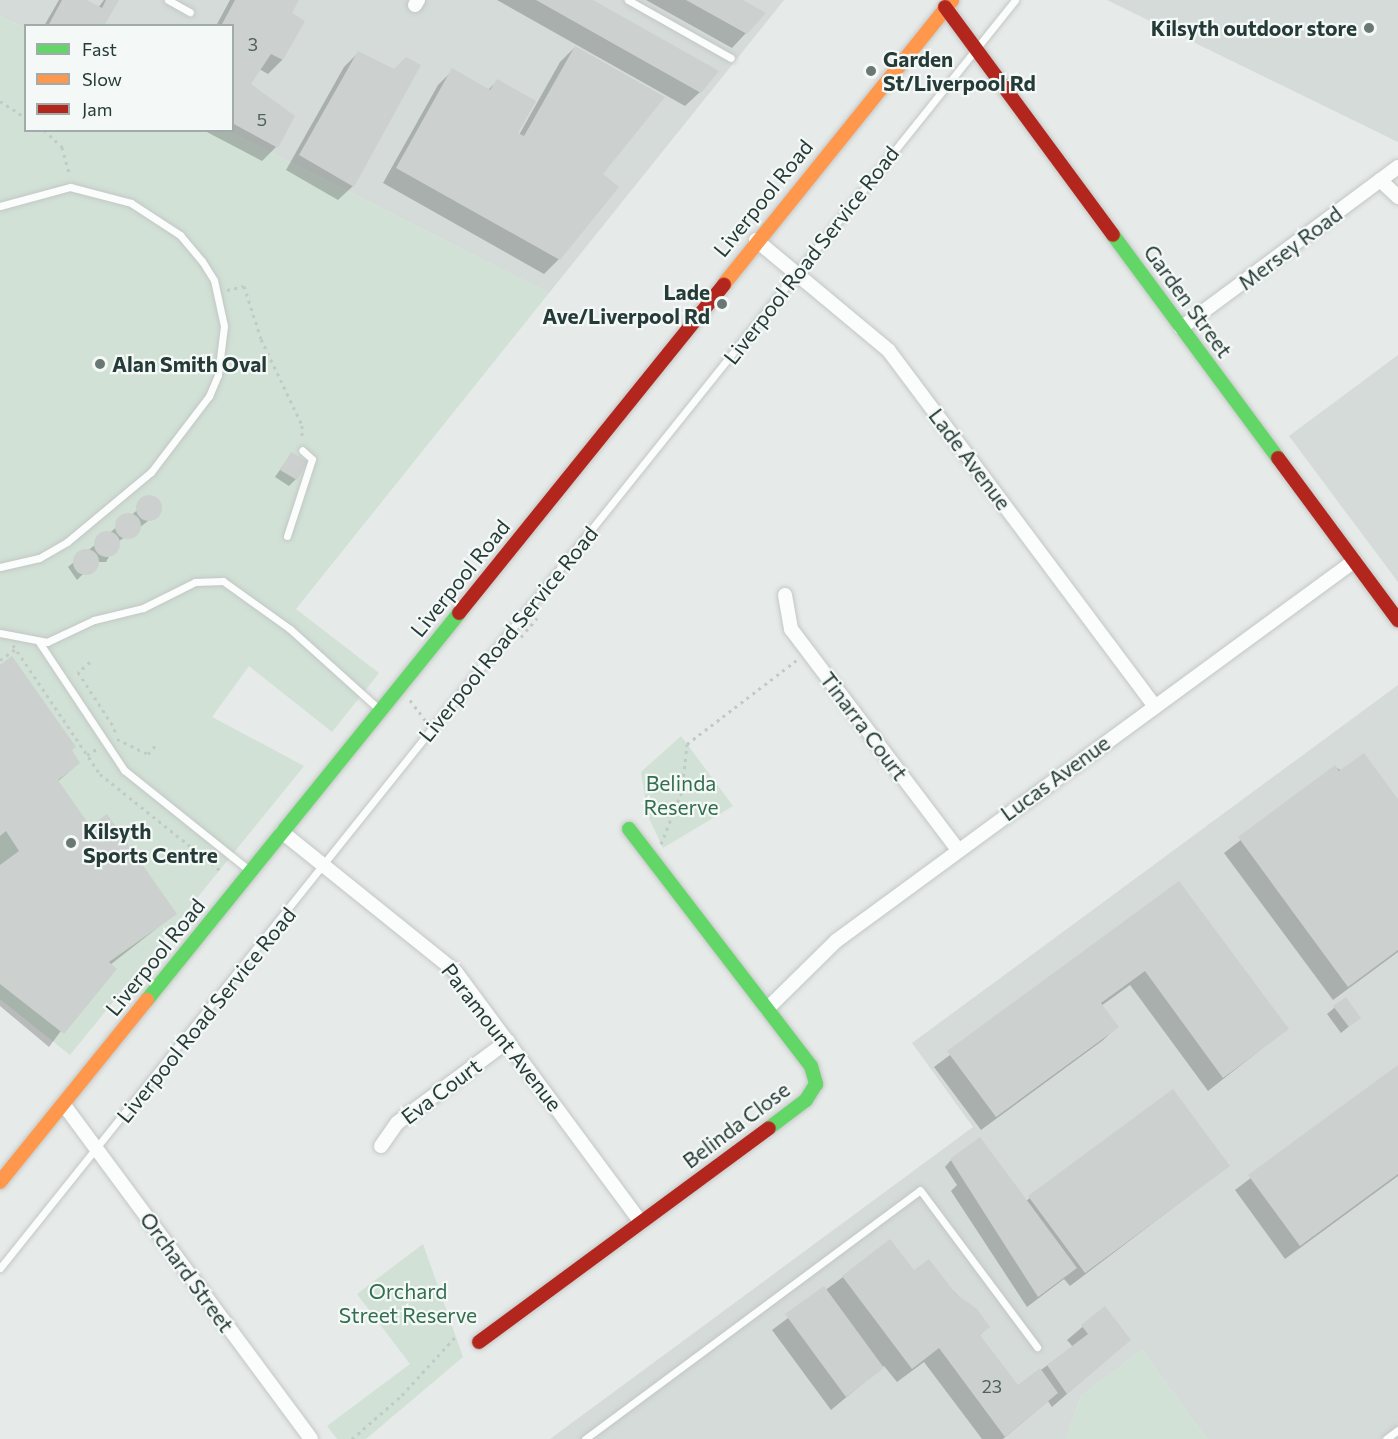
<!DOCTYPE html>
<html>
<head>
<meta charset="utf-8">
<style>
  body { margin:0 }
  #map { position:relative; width:1398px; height:1439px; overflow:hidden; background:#e6eae8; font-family:Commissioner,sans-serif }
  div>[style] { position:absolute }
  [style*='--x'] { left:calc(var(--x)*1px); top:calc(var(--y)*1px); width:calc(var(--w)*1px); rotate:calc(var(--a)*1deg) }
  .built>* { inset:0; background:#d4dbd8 }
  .green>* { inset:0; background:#d1e1d6 }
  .shadow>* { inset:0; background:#0003 }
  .building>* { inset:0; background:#ccd1cf }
  .round { border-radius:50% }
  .path>* { height:3px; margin-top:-1.5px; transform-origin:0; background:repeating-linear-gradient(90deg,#c2cac7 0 3px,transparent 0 7.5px) }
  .roads { filter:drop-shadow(0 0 2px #c3c7c5) drop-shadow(0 0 2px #c3c7c5) }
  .lane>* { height:7px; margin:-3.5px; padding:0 3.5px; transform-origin:3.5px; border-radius:3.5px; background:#fbfcfc }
  .street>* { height:14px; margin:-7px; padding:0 7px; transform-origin:7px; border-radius:7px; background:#fbfcfc }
  .fast>* { height:14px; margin:-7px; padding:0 7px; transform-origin:7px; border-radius:7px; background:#63d668 }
  .slow>* { height:14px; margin:-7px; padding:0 7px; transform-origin:7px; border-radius:7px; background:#ff974d }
  .jam>* { height:14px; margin:-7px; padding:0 7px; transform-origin:7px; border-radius:7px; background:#b3261e }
  .dots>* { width:16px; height:16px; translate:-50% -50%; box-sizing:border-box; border:3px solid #f4f8f6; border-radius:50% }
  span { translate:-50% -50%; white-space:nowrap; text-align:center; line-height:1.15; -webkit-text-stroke:4.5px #f4f8f6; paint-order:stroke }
  .number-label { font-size:18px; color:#50615e }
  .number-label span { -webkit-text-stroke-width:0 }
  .poi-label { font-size:21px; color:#253b37; font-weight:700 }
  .right { translate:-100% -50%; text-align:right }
  .left { translate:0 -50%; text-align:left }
  .street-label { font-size:21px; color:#253b37 }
  .park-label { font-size:21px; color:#336e4e }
  .legend { position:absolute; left:24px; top:24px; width:210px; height:108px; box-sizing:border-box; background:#f4f8f6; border:2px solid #a1acaa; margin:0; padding:8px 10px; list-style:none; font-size:18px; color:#253b37 }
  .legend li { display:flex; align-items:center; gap:12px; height:30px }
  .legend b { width:30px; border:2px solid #a1acaa }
</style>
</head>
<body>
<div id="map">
  <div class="built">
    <i style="clip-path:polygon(0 0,784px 0,549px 293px,228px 131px,232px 130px,232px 26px,25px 28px,0 16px)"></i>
    <i style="clip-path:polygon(1107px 0,1398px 0,1398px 142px)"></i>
    <i style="clip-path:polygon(1398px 355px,1398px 582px,1289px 436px)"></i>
    <i style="clip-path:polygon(1398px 685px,1398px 1439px,1207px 1439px,1142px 1350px,1081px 1396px,1066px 1439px,550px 1439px,973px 1127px,912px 1043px)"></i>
  </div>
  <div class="green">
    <i style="clip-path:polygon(0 16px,25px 28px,26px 130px,228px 131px,549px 293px,296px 609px,379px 673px,332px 732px,249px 666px,212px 717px,304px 766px,70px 1055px,0 999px)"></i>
    <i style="clip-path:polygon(681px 736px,733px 806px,663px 848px,648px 816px,641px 772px)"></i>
    <i style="clip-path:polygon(423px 1244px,463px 1357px,366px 1439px,337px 1439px,327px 1426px,410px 1364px,357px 1294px)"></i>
    <i style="clip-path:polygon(1142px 1350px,1207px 1439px,1066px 1439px,1081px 1396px)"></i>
  </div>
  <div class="shadow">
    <i style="clip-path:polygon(59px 0,84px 0,98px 8px,104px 0,117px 0,103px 26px,44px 26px)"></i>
    <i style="clip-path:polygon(230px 0,298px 0,290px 14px,303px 21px,282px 60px,268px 74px,259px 69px,249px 84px,276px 147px,262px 161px,203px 130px,232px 130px,232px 26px,216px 26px)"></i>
    <i style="clip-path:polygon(497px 0,590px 0,700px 92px,685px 106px)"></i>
    <i style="clip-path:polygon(646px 0,740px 0,746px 33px,732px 48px)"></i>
    <i style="clip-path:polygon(575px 47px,600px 174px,559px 259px,544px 274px,383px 183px,438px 85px,453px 70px,488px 90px,497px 81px,519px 135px,560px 62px)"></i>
    <i style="clip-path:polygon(358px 53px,353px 186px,338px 200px,286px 170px,344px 67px)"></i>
    <i style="clip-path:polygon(291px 454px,296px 479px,289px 486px,275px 477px)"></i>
    <i style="clip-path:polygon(152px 498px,160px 512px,140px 527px,133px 521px,138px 530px,117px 542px,106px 562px,95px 562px,77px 580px,68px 567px)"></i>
    <i style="clip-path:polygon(0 667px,79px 763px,57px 782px,90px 828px,175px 914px,110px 965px,49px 1047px,0 1006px)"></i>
    <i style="clip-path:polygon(1335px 767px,1398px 802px,1398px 952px,1333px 1000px,1224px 853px)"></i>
    <i style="clip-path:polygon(1179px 883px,1287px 1029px,1208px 1091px,1130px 985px,1101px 1006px,1117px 1027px,1102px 1041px,981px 1130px,934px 1067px)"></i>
    <i style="clip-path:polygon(1345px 999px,1359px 1018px,1341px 1033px,1327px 1014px)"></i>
    <i style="clip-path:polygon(1398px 1066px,1398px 1176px,1285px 1259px,1235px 1190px)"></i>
    <i style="clip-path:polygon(1173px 1091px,1228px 1166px,1070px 1286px,1064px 1279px,1027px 1307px,951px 1191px,957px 1185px,945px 1167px,951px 1160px,1026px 1201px)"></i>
    <i style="clip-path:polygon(914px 1272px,942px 1279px,988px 1327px,979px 1336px,1017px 1387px,1073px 1347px,1067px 1340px,1105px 1308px,1129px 1340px,1052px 1407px,1048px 1401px,1003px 1439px,982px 1439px,924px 1362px,897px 1382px,884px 1366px,831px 1410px,772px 1330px,843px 1277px)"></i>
  </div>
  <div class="building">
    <i style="clip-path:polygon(62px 0,87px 0,102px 8px,106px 0,119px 0,104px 26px,48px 26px)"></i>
    <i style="clip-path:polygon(235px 0,299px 0,292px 13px,305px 21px,283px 60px,271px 54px,251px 84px,295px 116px,278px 148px,232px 123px,232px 26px,221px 26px)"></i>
    <i style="clip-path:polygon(536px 0,593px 0,719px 71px,701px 93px)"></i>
    <i style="clip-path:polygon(686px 0,743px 0,766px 13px,747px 34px)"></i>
    <i style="clip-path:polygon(575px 46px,665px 97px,603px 174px,619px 187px,560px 260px,396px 168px,452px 68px,490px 90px,497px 79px,536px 101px,518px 133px,524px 136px)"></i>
    <i style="clip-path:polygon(358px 51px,394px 69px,406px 57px,421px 65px,354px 187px,299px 155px)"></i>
    <i style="clip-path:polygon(291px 452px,308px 462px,297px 480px,280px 470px)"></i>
    <i class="round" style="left:136px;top:495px;width:26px;height:26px"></i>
    <i class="round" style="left:115px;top:513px;width:26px;height:26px"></i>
    <i class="round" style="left:94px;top:531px;width:26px;height:26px"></i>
    <i class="round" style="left:73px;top:549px;width:26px;height:26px"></i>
    <i style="clip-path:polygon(12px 656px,76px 747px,72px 750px,80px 763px,58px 780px,90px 826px,107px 814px,177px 914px,109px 962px,117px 969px,64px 1034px,0 984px,0 865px,19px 851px,6px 831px,0 836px,0 665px)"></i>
    <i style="clip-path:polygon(1364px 753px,1398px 799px,1398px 950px,1348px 987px,1238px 837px,1335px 765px,1339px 771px)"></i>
    <i style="clip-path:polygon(1179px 881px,1289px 1029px,1223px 1078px,1145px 971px,1101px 1003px,1119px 1027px,996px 1117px,947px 1051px)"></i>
    <i style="clip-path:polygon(1346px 997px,1361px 1018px,1349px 1027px,1333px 1006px)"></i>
    <i style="clip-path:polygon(1398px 1065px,1398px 1174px,1300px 1246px,1248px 1175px)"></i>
    <i style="clip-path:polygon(1173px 1089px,1230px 1166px,1085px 1273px,1028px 1196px)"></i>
    <i style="clip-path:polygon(980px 1137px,1077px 1268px,1038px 1297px,950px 1159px)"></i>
    <i style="clip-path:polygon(890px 1239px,914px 1270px,929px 1259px,956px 1294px,977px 1309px,990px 1327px,980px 1335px,1018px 1385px,1040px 1368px,1058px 1393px,1005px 1437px,939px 1348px,912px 1369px,842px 1276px)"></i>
    <i style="clip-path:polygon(824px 1286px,884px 1368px,846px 1397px,785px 1314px)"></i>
    <i style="clip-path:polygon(1105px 1306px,1131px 1340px,1067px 1394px,1047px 1365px,1088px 1334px,1081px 1325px)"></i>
  </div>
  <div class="path">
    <i style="--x:0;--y:101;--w:31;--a:33"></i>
    <i style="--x:44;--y:130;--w:25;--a:43"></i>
    <i style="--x:62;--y:147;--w:30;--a:75"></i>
    <i style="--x:227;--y:290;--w:17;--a:-13"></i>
    <i style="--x:244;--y:286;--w:56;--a:72.2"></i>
    <i style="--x:261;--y:339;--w:95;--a:64.5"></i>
    <i style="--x:302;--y:425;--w:14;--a:90"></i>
    <i style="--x:521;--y:637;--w:25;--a:-50"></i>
    <i style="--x:13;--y:645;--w:156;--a:56"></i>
    <i style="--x:100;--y:774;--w:155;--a:38.7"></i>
    <i style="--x:0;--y:660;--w:19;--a:-35"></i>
    <i style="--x:90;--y:662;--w:16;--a:140"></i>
    <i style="--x:78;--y:672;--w:68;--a:57"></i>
    <i style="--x:115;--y:729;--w:7;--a:106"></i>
    <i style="--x:410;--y:700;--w:25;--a:53"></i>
    <i style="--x:117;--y:739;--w:34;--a:26"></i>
    <i style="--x:148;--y:754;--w:11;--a:-49"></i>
    <i style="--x:87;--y:755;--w:13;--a:-32"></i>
    <i style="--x:661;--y:844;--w:57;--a:-68.4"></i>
    <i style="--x:682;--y:791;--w:47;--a:-83.9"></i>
    <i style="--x:687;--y:744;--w:138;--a:-37.4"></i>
    <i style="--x:352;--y:1439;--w:67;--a:-41.3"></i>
    <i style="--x:402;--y:1395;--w:81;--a:-47.5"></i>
  </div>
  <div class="roads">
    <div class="lane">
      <i style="--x:168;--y:0;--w:25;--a:29"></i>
      <i style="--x:628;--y:0;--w:118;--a:29.4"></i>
      <i style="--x:0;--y:206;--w:73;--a:-15.2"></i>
      <i style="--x:70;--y:187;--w:63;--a:14.7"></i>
      <i style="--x:131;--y:203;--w:59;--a:33.1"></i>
      <i style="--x:180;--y:235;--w:34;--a:50"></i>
      <i style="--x:202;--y:261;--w:22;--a:58"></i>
      <i style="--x:214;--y:280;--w:47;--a:77.7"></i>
      <i style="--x:224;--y:326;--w:49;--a:97"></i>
      <i style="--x:218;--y:375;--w:23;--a:113"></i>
      <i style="--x:209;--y:396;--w:96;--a:127.3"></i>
      <i style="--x:151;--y:472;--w:109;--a:140.2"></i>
      <i style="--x:67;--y:542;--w:32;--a:150"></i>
      <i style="--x:39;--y:558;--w:40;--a:167"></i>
      <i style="--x:287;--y:536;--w:81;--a:-72"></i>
      <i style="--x:312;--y:459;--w:13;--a:-138"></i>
      <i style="--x:0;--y:633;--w:48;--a:10.8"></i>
      <i style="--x:47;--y:642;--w:52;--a:-25.1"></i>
      <i style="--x:94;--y:620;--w:50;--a:-13.8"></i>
      <i style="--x:143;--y:608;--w:58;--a:-26.6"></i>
      <i style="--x:195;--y:582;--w:28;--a:-2"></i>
      <i style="--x:223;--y:581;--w:82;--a:35.6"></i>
      <i style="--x:290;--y:629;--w:120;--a:42"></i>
      <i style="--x:39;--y:642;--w:154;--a:56.4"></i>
      <i style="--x:124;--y:770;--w:161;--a:38.7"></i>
      <i style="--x:0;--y:1268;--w:1624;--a:-51.32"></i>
      <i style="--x:585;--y:1439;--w:417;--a:-36.6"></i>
      <i style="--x:920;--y:1190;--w:196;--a:53.3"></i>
      <i style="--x:1386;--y:1439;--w:15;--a:-37"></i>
    </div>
    <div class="street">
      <i style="--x:415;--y:5;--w:6;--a:-59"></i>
      <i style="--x:1380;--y:180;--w:25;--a:43"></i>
      <i style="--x:756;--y:240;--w:173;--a:39.8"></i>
      <i style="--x:889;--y:351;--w:442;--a:53.2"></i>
      <i style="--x:1181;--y:328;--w:270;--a:-36.6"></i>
      <i style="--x:785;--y:595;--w:35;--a:80"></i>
      <i style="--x:791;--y:629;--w:277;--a:52.9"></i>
      <i style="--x:282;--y:832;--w:222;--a:38.8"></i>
      <i style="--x:455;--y:971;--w:312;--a:53.5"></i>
      <i style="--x:767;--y:1009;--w:97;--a:-44.6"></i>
      <i style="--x:836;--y:941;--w:642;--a:-36.26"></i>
      <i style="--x:64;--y:1105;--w:415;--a:53.5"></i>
      <i style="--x:381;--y:1146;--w:28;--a:-55"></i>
      <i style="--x:397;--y:1123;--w:138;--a:-36.5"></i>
    </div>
    <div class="fast">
      <i style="--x:1113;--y:235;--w:277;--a:53.5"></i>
      <i style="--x:629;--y:829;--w:299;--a:52.5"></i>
      <i style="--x:811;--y:1066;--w:19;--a:74"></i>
      <i style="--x:816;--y:1084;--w:19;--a:122"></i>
      <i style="--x:806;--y:1100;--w:46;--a:142.9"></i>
      <i style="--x:147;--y:1000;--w:497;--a:-51.1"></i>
    </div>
    <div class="slow">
      <i style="--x:724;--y:284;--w:364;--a:-51.2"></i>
      <i style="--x:0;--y:1182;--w:234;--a:-51.1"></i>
    </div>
    <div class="jam">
      <i style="--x:945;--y:7;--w:283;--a:53.6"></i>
      <i style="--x:1278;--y:458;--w:202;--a:53.5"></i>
      <i style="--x:459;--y:613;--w:422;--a:-51.1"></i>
      <i style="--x:479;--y:1342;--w:360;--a:-36.4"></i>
    </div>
  </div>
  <div class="dots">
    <i style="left:1369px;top:28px;background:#697875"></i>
    <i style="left:871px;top:71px;background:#697875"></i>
    <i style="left:722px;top:304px;background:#697875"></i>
    <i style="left:100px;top:364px;background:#697875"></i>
    <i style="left:71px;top:843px;background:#697875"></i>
  </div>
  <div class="number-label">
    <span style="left:253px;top:44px">3</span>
    <span style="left:262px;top:119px">5</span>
    <span style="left:992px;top:1386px">23</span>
  </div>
  <div class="poi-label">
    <span class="right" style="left:1357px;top:28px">Kilsyth outdoor store</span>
    <span class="left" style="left:883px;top:71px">Garden<br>St/Liverpool Rd</span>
    <span class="right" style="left:710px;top:304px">Lade<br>Ave/Liverpool Rd</span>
    <span class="left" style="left:112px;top:364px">Alan Smith Oval</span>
    <span class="left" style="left:83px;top:843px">Kilsyth<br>Sports Centre</span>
  </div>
  <div class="street-label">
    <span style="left:763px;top:198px;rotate:-51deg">Liverpool Road</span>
    <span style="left:1290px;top:248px;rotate:-37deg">Mersey Road</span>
    <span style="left:811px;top:255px;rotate:-52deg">Liverpool Road Service Road</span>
    <span style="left:1188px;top:301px;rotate:54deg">Garden Street</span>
    <span style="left:970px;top:459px;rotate:53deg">Lade Avenue</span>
    <span style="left:460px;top:578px;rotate:-51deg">Liverpool Road</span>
    <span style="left:508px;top:634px;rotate:-51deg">Liverpool Road Service Road</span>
    <span style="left:864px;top:726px;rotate:53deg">Tinarra Court</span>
    <span style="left:1055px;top:778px;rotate:-36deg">Lucas Avenue</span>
    <span style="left:155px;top:957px;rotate:-51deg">Liverpool Road</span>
    <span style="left:206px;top:1015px;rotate:-51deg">Liverpool Road Service Road</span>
    <span style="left:502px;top:1037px;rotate:52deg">Paramount Avenue</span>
    <span style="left:441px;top:1091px;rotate:-37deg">Eva Court</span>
    <span style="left:736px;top:1125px;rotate:-37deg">Belinda Close</span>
    <span style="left:187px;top:1272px;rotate:54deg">Orchard Street</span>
  </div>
  <div class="park-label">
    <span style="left:681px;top:795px">Belinda<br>Reserve</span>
    <span style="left:408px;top:1303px">Orchard<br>Street Reserve</span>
  </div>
  <ul class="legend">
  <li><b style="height:8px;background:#63d668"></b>Fast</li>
  <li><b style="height:8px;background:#ff974d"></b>Slow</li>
  <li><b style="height:8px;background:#b3261e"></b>Jam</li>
  </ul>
</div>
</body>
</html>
